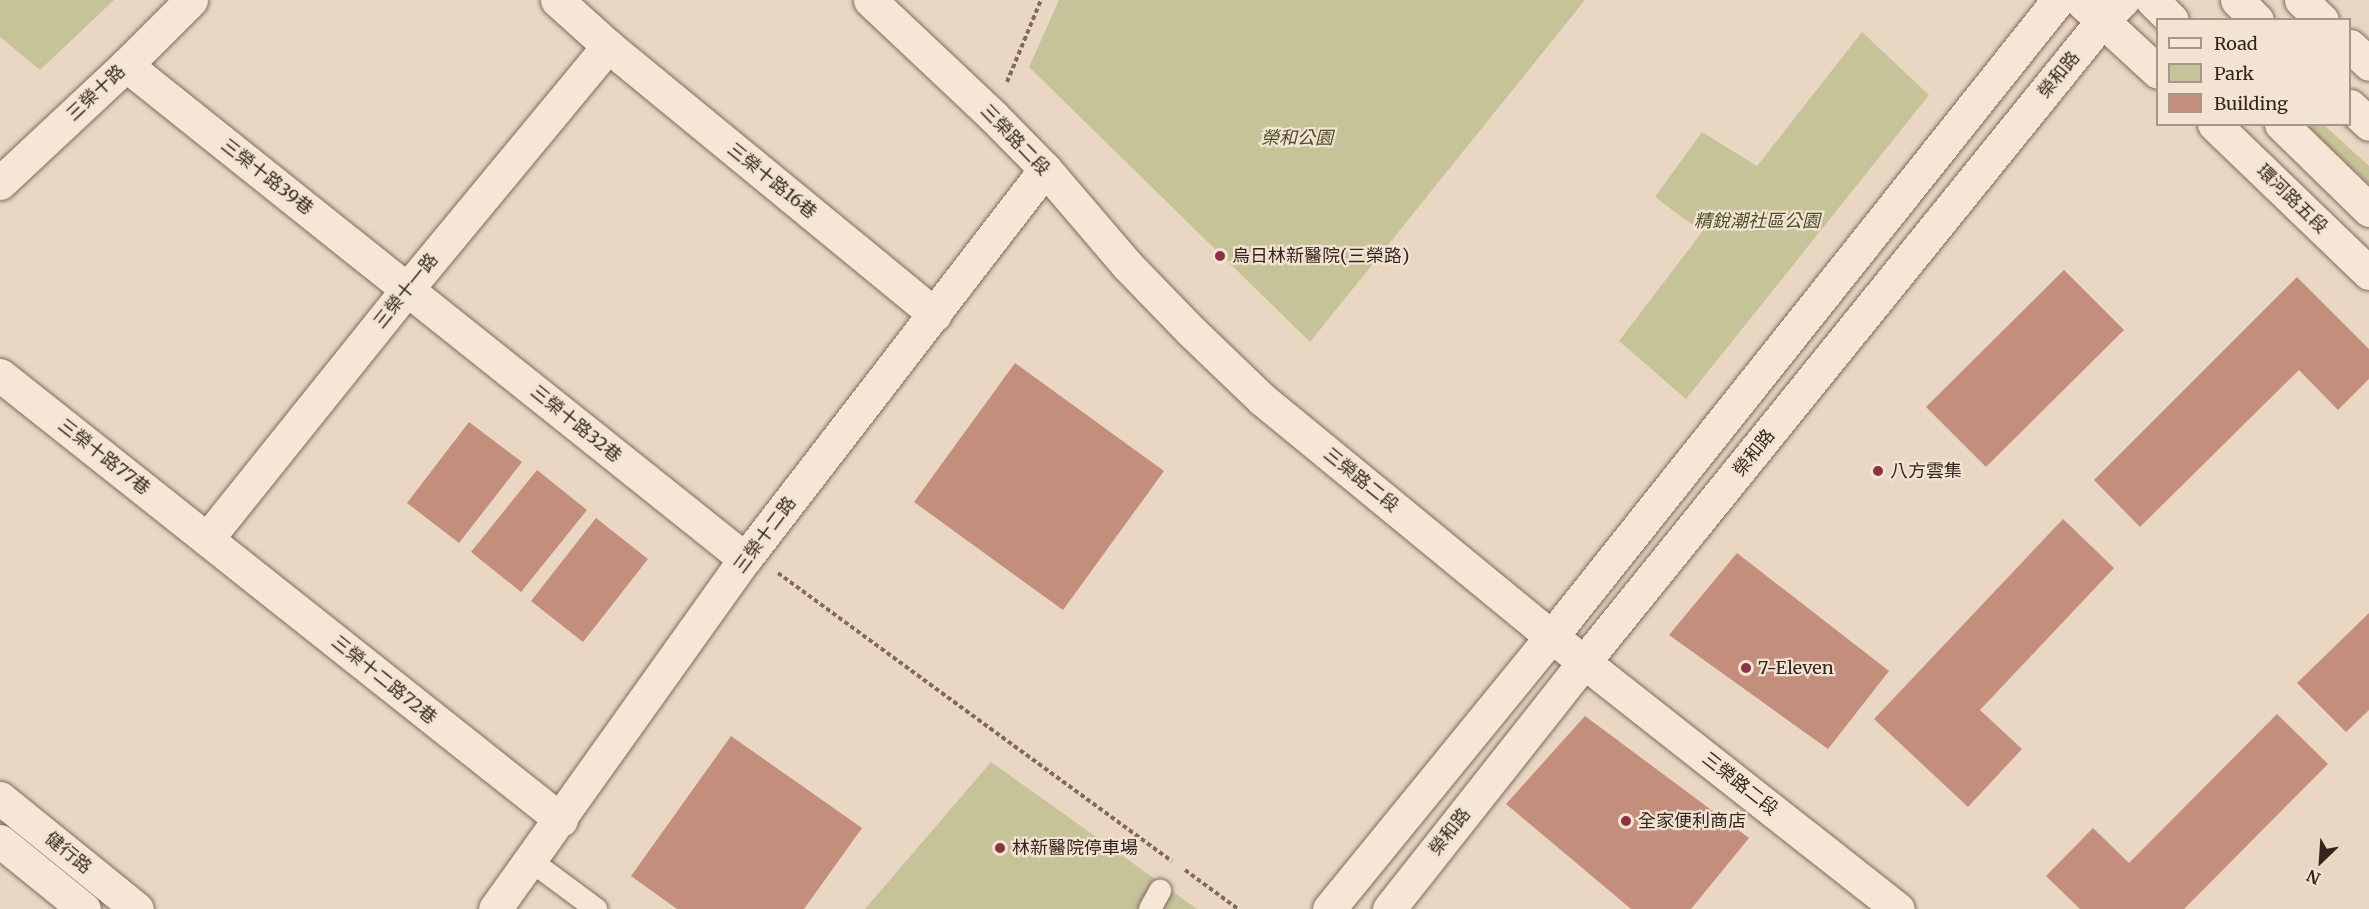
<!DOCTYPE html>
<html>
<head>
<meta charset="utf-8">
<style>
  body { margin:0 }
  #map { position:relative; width:2369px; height:909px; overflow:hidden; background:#e9d7c3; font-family:Merriweather,"Noto Sans TC",serif }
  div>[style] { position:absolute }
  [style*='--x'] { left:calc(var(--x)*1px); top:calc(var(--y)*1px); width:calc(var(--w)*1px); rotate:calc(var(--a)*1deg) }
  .green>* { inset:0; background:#c6c399 }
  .building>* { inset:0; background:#c48e7d }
  .path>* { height:4px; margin-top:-2px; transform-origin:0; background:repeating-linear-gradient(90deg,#82695c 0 4.5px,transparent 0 7.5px) }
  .roads { filter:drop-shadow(0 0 2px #82695c) drop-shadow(0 0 2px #82695c) }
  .service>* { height:22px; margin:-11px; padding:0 11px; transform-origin:11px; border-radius:11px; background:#f5e6d6 }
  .minor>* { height:33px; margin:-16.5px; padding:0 16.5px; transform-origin:16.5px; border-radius:16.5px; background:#f5e6d6 }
  .dots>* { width:16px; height:16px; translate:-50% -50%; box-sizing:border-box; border:3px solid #f2e3d2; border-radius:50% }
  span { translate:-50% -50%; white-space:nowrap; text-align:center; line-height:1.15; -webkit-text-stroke:4.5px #f2e3d2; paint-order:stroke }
  .street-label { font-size:18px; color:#33251e }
  .park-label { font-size:18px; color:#4b4e27; font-style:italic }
  .poi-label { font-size:18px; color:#33251e }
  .left { translate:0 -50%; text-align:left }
  .legend { position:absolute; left:2156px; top:18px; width:195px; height:108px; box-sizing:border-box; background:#f2e3d2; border:2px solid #a6978a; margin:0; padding:8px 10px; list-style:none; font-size:18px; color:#33251e }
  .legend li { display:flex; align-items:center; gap:12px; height:30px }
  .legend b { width:30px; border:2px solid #a6978a }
  .north { position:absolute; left:2291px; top:831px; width:60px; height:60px; -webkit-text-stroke:4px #f2e3d2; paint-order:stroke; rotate:205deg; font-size:16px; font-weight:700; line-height:24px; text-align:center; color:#33251e }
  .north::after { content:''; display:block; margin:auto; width:21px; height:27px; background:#33251e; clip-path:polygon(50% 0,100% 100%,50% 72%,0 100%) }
</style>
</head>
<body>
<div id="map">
  <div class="green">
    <i style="clip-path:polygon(0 0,114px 0,40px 70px,0 37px)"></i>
    <i style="clip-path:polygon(1059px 0,1585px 0,1310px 342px,1029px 67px)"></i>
    <i style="clip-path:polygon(1862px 32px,1929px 95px,1686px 399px,1619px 341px,1702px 232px,1655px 197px,1702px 132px,1757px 166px)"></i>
    <i style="clip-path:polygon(2306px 125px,2324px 125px,2369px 166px,2369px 184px)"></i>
    <i style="clip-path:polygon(991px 762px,1169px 889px,1197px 909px,865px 909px)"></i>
  </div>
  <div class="building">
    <i style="clip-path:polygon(2064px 270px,2124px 330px,1986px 467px,1926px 407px)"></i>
    <i style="clip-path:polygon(2297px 277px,2369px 349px,2369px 379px,2338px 410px,2299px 370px,2140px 527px,2094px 480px)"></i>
    <i style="clip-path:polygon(1015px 363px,1164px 471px,1063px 610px,914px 502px)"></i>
    <i style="clip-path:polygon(469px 422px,522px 462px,459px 543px,407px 503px)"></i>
    <i style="clip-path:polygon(537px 470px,587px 510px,521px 592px,471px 552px)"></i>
    <i style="clip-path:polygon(596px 518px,648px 559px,583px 642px,531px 601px)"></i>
    <i style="clip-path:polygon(2063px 519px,2114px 568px,1980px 710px,2022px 749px,1968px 807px,1874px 719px)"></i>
    <i style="clip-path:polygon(1737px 553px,1889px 671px,1828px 749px,1669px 635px)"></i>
    <i style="clip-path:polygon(2369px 613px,2369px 710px,2346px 732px,2297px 683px)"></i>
    <i style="clip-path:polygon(2277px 714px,2328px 764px,2184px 909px,2080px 909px,2046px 876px,2093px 828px,2129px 863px)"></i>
    <i style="clip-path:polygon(1585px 716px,1749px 838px,1691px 909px,1631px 909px,1506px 804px)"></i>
    <i style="clip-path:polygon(731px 736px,862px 828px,804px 909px,677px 909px,631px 876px)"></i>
  </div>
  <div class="path">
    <i style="--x:1007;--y:82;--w:89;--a:-67.5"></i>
    <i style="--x:778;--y:573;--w:488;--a:36.2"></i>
    <i style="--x:1185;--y:870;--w:66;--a:36.3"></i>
  </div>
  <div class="roads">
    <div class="service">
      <i style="--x:531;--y:861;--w:81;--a:36.4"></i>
      <i style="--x:1150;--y:909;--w:21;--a:-61"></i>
    </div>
    <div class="minor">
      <i style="--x:557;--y:0;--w:69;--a:42"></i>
      <i style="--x:608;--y:46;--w:423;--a:39.4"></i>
      <i style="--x:870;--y:0;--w:169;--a:43.3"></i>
      <i style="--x:993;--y:116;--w:74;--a:45.5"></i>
      <i style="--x:1045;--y:169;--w:126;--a:49.5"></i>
      <i style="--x:1127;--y:265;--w:93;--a:45.9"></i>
      <i style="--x:1192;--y:332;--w:98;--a:43.8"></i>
      <i style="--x:1263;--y:400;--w:355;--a:39.4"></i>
      <i style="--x:1537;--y:625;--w:459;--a:38.2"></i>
      <i style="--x:2080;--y:0;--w:106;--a:42.7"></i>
      <i style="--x:2152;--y:0;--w:28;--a:45"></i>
      <i style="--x:2237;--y:0;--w:28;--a:45"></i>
      <i style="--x:2301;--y:0;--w:29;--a:44"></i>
      <i style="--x:2350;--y:46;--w:26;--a:43"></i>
      <i style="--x:126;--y:65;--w:792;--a:38.59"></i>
      <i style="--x:2350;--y:106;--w:26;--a:43"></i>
      <i style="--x:2214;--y:124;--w:215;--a:43.9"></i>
      <i style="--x:2281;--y:124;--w:123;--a:44.3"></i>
      <i style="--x:0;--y:183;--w:173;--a:-43.1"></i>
      <i style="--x:126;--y:65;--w:92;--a:-45"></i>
      <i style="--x:0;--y:375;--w:716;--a:38.42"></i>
      <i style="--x:207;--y:539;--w:322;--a:-51.3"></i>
      <i style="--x:408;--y:288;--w:314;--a:-50.4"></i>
      <i style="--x:0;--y:798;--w:176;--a:39"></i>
      <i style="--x:0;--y:841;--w:108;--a:39"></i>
      <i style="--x:495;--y:909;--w:430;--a:-54.5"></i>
      <i style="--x:745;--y:559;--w:492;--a:-52.4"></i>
      <i style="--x:1329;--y:909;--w:353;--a:-50.8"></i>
      <i style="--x:1552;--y:636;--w:813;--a:-51.49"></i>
      <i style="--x:1389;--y:909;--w:315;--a:-51.7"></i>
      <i style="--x:1584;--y:662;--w:824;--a:-51.06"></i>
      <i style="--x:2102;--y:21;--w:30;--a:-45"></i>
    </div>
  </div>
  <div class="dots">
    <i style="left:1220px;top:256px;background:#8b3243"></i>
    <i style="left:1878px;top:471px;background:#8b3243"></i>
    <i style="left:1746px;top:668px;background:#8b3243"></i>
    <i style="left:1626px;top:821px;background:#8b3243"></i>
    <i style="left:1000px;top:848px;background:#8b3243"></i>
  </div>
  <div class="street-label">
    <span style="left:2059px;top:75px;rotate:-51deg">榮和路</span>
    <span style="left:96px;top:93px;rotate:-43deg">三榮十路</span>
    <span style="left:1015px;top:140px;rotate:46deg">三榮路二段</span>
    <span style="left:267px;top:177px;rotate:38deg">三榮十路39巷</span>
    <span style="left:772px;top:181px;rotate:39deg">三榮十路16巷</span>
    <span style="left:2292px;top:199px;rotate:44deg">環河路五段</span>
    <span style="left:406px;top:291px;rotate:-51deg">三榮十一路</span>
    <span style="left:576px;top:424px;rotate:39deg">三榮十路32巷</span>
    <span style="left:1754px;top:453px;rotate:-51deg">榮和路</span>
    <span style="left:104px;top:457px;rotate:38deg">三榮十路77巷</span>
    <span style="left:1361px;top:480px;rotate:39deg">三榮路二段</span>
    <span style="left:765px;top:535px;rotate:-53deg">三榮十二路</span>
    <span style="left:384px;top:680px;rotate:39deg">三榮十二路72巷</span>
    <span style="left:1740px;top:784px;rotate:38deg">三榮路二段</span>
    <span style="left:1450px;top:832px;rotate:-52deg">榮和路</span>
    <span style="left:68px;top:853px;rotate:39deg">健行路</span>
  </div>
  <div class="park-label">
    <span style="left:1297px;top:138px">榮和公園</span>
    <span style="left:1757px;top:221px">精銳潮社區公園</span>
  </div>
  <div class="poi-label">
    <span class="left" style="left:1232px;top:256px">烏日林新醫院(三榮路)</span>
    <span class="left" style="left:1890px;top:471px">八方雲集</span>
    <span class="left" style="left:1758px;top:668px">7-Eleven</span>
    <span class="left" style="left:1638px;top:821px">全家便利商店</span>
    <span class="left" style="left:1012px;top:848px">林新醫院停車場</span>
  </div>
  <ul class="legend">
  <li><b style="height:8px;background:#f5e6d6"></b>Road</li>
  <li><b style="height:16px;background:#c6c399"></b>Park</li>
  <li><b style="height:16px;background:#c48e7d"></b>Building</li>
  </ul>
  <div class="north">N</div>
</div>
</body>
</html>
